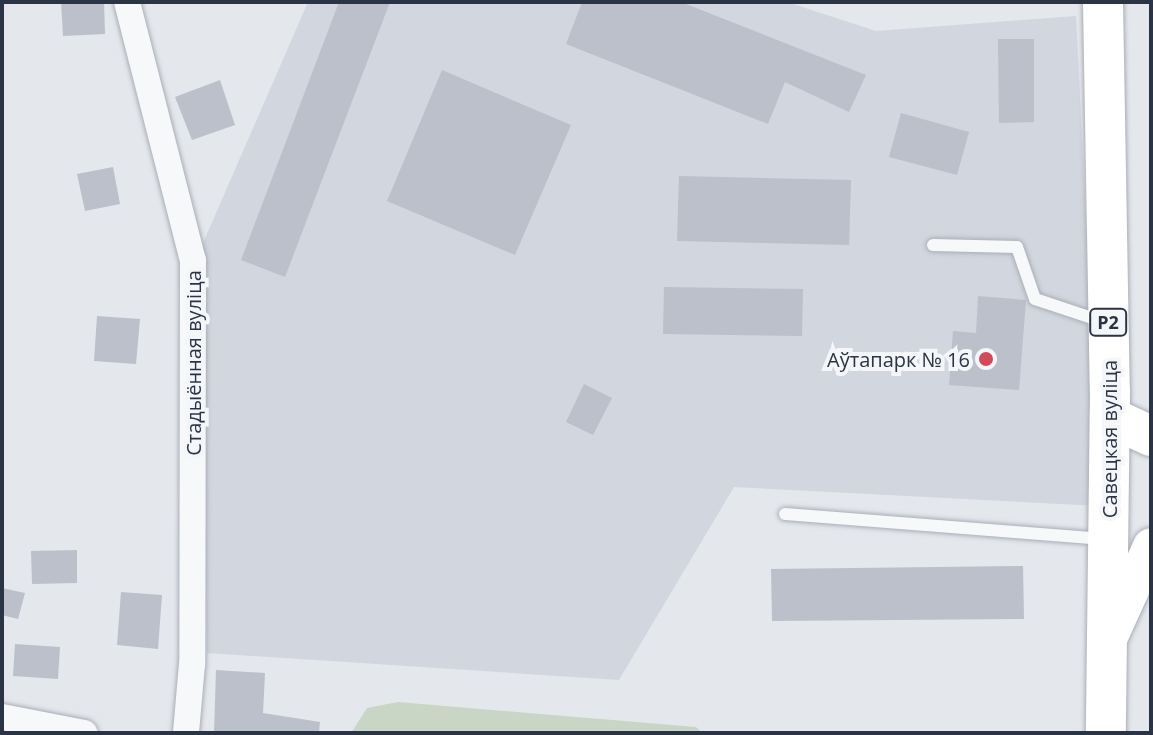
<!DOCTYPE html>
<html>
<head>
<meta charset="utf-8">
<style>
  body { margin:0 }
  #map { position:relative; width:1153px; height:735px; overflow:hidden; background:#e4e7ec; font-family:"Open Sans",sans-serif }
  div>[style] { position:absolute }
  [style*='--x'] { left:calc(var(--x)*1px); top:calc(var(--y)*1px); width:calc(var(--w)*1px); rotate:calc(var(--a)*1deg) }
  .built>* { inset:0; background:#d2d6de }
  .green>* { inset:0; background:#c9d6c5 }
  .building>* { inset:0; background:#bbc0ca }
  .roads { filter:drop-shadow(0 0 2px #a9aeb7) drop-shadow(0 0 2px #a9aeb7) }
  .service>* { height:12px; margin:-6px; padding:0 6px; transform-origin:6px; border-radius:6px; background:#f7f8fa }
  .minor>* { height:26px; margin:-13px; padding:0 13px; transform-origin:13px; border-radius:13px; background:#f7f8fa }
  .secondary>* { height:36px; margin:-18px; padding:0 18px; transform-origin:18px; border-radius:18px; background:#fff }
  .primary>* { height:40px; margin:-20px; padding:0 20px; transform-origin:20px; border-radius:20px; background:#fff }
  .dots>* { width:22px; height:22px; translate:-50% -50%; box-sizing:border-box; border:4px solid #f4f6f9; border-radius:50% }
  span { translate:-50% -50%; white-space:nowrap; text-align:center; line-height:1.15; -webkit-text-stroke:8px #f4f6f9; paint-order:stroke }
  .shield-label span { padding:2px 6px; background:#f4f6f9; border:2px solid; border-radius:6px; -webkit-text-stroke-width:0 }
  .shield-label { font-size:18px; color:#2b3445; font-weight:700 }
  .poi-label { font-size:20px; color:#2b3445 }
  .right { translate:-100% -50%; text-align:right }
  .street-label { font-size:20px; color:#2b3445 }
  .frame { position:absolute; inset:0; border:4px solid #2b3445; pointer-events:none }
</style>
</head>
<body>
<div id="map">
  <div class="built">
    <i style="clip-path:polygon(308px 2px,787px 2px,876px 31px,1076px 16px,1100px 506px,734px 487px,619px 680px,207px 653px,203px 243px)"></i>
  </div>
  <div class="green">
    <i style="clip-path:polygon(398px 702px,696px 727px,702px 733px,351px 733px,367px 708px)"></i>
  </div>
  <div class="building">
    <i style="clip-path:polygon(61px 2px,104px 2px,105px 34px,63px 36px)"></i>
    <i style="clip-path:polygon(339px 2px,390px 2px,285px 277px,241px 260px)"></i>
    <i style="clip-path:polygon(582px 2px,681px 2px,866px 75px,849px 112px,785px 82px,768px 124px,566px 44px)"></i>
    <i style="clip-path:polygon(998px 39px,1034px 39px,1034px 122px,999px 123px)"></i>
    <i style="clip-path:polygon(442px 70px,571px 125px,515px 255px,387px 201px)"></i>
    <i style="clip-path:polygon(220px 80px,235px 125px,192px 140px,175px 97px)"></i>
    <i style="clip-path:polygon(901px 113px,969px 132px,957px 175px,889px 157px)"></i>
    <i style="clip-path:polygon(113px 167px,120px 204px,85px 211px,77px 174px)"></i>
    <i style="clip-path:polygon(679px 176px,851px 180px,849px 245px,677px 241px)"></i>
    <i style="clip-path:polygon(664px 287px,803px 289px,802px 336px,663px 334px)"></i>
    <i style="clip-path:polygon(978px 296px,1026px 300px,1019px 390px,949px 385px,953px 331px,976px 333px)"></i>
    <i style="clip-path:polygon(97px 316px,140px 319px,136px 364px,94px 361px)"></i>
    <i style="clip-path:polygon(584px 384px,612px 398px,593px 435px,566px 422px)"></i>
    <i style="clip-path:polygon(77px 550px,77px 583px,32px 584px,31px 551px)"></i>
    <i style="clip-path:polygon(1023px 566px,1024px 619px,772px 621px,771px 569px)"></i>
    <i style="clip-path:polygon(2px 588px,25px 593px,18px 619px,2px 615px)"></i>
    <i style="clip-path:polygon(121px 592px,162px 595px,158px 649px,117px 645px)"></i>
    <i style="clip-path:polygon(15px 644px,60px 647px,58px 679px,13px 676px)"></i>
    <i style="clip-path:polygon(216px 670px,265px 673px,263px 713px,320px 722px,319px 733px,214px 733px)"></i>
  </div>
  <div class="roads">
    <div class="service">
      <i style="--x:933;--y:245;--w:84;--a:1.4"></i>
      <i style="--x:1017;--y:247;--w:55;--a:70.9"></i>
      <i style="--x:1035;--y:299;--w:70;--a:18.4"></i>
      <i style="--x:785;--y:514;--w:317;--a:4.5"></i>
    </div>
    <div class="minor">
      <i style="--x:127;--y:2;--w:266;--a:75.7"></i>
      <i style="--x:193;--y:260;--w:404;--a:90.1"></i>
      <i style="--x:192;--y:664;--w:69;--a:95"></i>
      <i style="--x:2;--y:717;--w:84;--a:11"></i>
    </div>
    <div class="secondary">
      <i style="--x:1108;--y:641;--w:104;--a:-65.6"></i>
    </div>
    <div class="primary">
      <i style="--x:1103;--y:2;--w:389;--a:89"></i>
      <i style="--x:1110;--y:391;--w:342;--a:90.7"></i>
      <i style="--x:1110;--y:417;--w:45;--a:24.9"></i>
    </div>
  </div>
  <div class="dots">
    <i style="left:986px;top:359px;background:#d1495b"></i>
  </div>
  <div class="shield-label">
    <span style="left:1108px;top:322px">Р2</span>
  </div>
  <div class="poi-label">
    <span class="right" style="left:970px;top:359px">Аўтапарк № 16</span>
  </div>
  <div class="street-label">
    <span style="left:193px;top:363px;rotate:-90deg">Стадыённая вуліца</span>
    <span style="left:1109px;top:439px;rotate:-90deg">Савецкая вуліца</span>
  </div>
  <div class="frame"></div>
</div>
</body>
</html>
